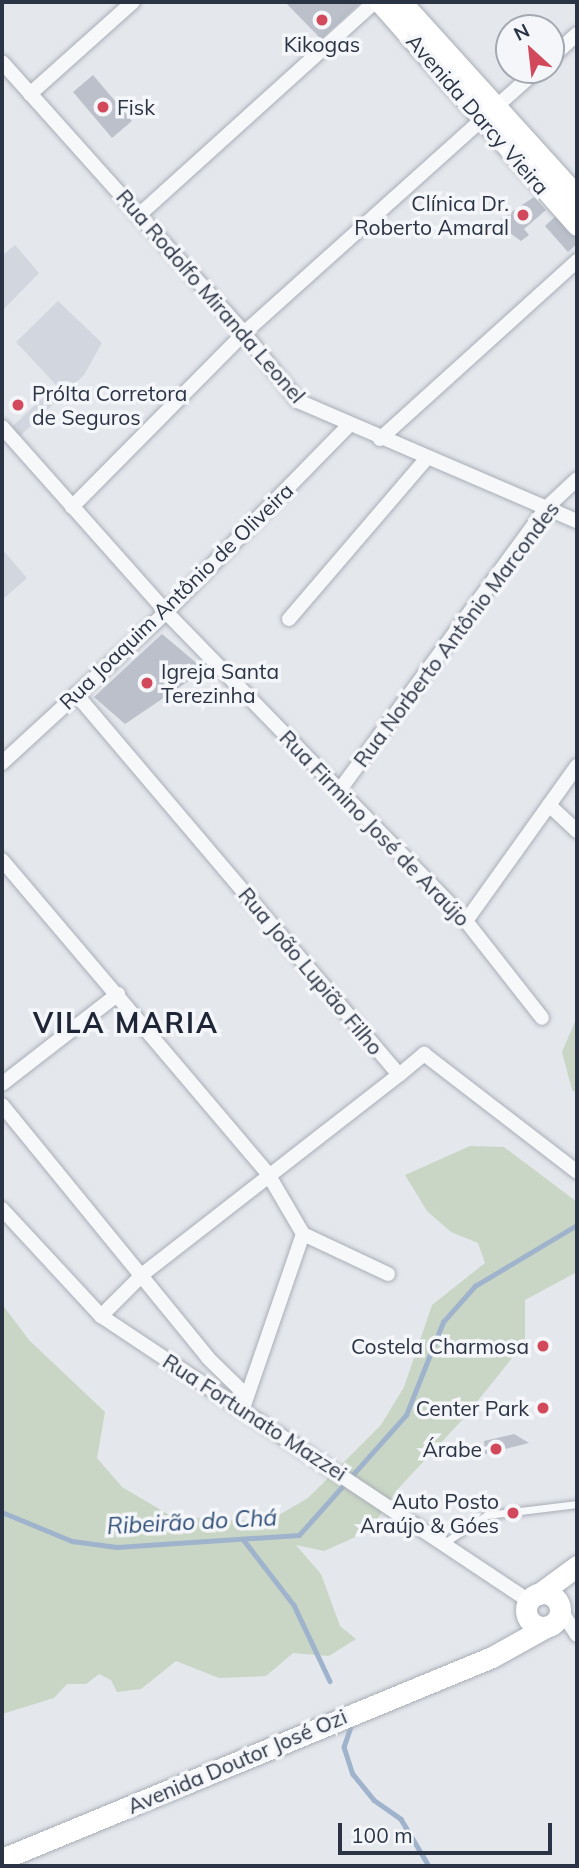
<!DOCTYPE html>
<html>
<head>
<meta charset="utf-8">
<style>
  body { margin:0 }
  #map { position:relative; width:579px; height:1868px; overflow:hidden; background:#e4e7ec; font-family:Mulish,sans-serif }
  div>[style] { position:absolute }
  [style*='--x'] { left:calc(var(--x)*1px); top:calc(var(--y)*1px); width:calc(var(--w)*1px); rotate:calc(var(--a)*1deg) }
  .built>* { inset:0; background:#d2d6de }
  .green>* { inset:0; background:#c9d6c5 }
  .stream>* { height:4.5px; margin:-2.25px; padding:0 2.25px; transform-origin:2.25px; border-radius:2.25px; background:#9fb4cc }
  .building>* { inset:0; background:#bbc0ca }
  .roads { filter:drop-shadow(0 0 2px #a9aeb7) drop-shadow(0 0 2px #a9aeb7) }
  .service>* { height:7px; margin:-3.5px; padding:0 3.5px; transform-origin:3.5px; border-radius:3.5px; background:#f7f8fa }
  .minor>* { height:14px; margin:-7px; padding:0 7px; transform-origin:7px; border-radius:7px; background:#f7f8fa }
  .secondary>* { height:21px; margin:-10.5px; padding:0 10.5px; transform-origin:10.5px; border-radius:10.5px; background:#fff }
  .secondary>.ring { margin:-10.5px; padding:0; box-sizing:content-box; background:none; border:21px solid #fff; border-radius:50% }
  .dots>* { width:19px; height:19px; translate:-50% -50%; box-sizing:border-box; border:4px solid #f4f6f9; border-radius:50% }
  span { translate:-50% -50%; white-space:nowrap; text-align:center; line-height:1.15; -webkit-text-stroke:7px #f4f6f9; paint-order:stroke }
  .poi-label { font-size:21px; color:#2b3445 }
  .left { translate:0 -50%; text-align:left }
  .right { translate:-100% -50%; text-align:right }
  .street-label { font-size:21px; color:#2b3445 }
  .water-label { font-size:23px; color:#34527a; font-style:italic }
  .district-label { font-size:28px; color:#1d2536; font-weight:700; letter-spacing:2px }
  .frame { position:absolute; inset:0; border:4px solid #2b3445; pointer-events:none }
  .north { position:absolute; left:495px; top:14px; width:70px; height:70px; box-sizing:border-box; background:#f4f6f9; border:2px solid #a4a8b1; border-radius:50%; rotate:333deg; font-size:19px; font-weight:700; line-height:28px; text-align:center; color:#2b3445 }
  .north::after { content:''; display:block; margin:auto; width:24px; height:32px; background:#d1495b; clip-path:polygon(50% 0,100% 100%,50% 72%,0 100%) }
  .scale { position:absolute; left:338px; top:1823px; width:214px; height:32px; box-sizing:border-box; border:4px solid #2b3445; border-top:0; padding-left:9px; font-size:21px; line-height:24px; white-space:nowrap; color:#2b3445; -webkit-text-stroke:5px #f4f6f9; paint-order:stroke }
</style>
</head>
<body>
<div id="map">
  <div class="built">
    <i style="clip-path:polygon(15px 245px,39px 273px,2px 311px,2px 256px)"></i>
    <i style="clip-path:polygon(58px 301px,102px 343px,84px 375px,19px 437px,11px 428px,56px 385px,16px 342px)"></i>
    <i style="clip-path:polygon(2px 549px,27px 578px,2px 600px)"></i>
  </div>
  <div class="green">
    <i style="clip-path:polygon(577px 1017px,577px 1093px,572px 1090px,562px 1052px)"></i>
    <i style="clip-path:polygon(470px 1146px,504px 1147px,577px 1202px,577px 1272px,525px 1300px,525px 1342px,463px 1419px,397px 1490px,369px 1531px,324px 1551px,296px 1545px,321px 1574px,340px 1626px,356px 1639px,329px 1656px,293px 1653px,266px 1676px,219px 1678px,176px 1661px,141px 1689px,117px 1692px,111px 1680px,99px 1674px,86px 1684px,67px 1684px,54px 1698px,2px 1714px,2px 1304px,29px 1340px,105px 1412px,97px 1458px,122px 1487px,171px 1516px,267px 1522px,308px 1498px,381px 1425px,404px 1387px,432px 1305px,485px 1263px,478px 1243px,451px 1232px,427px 1211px,405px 1175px)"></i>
  </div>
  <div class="stream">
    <i style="--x:2;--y:1512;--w:76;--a:22.5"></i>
    <i style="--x:72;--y:1541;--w:45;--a:7.6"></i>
    <i style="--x:117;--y:1547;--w:182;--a:-3.8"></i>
    <i style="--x:299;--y:1535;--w:161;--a:-48.3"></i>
    <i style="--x:406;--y:1415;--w:100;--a:-68.3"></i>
    <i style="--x:443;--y:1322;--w:48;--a:-48.4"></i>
    <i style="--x:475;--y:1286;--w:119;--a:-30.9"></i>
    <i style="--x:243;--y:1539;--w:83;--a:52.3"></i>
    <i style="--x:294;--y:1605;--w:84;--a:64.7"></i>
    <i style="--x:352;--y:1724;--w:24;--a:109"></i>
    <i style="--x:344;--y:1747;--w:28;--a:72"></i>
    <i style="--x:353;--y:1774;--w:33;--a:51"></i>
    <i style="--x:374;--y:1800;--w:33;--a:35"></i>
    <i style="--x:401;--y:1819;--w:55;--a:59.2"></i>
  </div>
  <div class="building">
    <i style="clip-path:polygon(285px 2px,361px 2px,321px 39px)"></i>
    <i style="clip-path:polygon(93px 75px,132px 121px,112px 138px,73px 92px)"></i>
    <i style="clip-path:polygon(534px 197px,546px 210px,524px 229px,529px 235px,521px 241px,503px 228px,501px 219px)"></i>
    <i style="clip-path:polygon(559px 213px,577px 234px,577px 244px,568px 252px,545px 226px)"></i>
    <i style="clip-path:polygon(162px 634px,205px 670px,125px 724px,94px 697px)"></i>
    <i style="clip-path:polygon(514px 1434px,529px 1443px,485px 1454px,484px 1441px)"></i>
  </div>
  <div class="roads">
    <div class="service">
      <i style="--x:444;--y:1543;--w:51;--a:-33.1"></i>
      <i style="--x:487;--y:1515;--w:91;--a:-7"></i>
    </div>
    <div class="minor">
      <i style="--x:551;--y:58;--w:35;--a:-43"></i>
      <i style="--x:2;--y:62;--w:363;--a:48.2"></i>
      <i style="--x:244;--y:333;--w:87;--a:51.5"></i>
      <i style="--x:298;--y:401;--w:304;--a:23.3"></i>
      <i style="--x:30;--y:94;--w:138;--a:-41.8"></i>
      <i style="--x:139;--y:215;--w:318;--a:-42.1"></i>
      <i style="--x:2;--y:427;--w:247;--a:48.4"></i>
      <i style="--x:166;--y:612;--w:431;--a:45.8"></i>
      <i style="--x:466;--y:921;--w:123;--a:51.9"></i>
      <i style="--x:380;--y:439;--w:266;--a:-42.1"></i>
      <i style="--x:72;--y:507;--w:245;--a:-45.3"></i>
      <i style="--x:244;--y:333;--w:394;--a:-41.9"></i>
      <i style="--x:289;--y:619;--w:212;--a:-49.4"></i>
      <i style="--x:76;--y:694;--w:499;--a:49.7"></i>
      <i style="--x:399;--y:1075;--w:33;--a:-40"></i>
      <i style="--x:424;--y:1054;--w:193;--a:37.6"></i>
      <i style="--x:2;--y:763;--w:223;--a:-42.6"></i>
      <i style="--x:166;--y:612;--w:260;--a:-45.6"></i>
      <i style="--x:339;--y:791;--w:351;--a:-53.8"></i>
      <i style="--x:546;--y:508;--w:42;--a:-43.1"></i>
      <i style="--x:549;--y:805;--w:38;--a:43"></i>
      <i style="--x:2;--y:860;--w:412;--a:49.7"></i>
      <i style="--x:268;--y:1174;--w:69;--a:59.7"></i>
      <i style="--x:303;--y:1234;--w:184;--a:109"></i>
      <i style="--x:466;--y:921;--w:191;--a:-54.4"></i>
      <i style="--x:2;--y:1084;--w:147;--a:-37.8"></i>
      <i style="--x:2;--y:1105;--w:326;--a:50.8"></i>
      <i style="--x:208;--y:1358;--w:54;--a:44.3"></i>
      <i style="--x:2;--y:1209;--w:146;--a:47.2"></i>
      <i style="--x:101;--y:1316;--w:514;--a:33.66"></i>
      <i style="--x:303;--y:1234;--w:94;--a:25.2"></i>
      <i style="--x:101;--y:1316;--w:59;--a:-45"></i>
      <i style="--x:143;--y:1274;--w:324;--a:-37.9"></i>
      <i style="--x:560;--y:1609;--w:31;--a:57"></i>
    </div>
    <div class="secondary">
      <i style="--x:380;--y:2;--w:298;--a:48.5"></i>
      <i style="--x:401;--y:2;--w:263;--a:47.9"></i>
      <i class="ring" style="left:526px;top:1593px;width:13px;height:13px"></i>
      <i style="--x:539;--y:1594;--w:47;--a:-36.4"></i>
      <i style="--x:2;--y:1859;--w:530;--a:-22.4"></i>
      <i style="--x:492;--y:1657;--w:62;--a:-29.1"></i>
    </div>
  </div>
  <div class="dots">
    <i style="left:322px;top:20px;background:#d1495b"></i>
    <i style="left:103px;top:107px;background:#d1495b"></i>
    <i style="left:523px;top:215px;background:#d1495b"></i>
    <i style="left:18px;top:405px;background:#d1495b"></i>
    <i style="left:147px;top:683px;background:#d1495b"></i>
    <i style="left:543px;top:1346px;background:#d1495b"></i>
    <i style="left:543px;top:1408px;background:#d1495b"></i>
    <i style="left:496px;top:1449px;background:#d1495b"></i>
    <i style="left:513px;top:1513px;background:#d1495b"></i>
  </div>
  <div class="poi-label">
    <span style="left:322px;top:44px">Kikogas</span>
    <span class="left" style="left:117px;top:107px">Fisk</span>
    <span class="right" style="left:509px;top:215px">Clínica Dr.<br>Roberto Amaral</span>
    <span class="left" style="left:32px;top:405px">PróIta Corretora<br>de Seguros</span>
    <span class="left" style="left:161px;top:683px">Igreja Santa<br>Terezinha</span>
    <span class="right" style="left:529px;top:1346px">Costela Charmosa</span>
    <span class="right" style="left:529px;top:1408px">Center Park</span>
    <span class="right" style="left:482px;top:1449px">Árabe</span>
    <span class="right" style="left:499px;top:1513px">Auto Posto<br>Araújo &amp; Góes</span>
  </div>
  <div class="street-label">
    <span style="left:478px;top:114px;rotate:49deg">Avenida Darcy Vieira</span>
    <span style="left:211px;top:296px;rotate:49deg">Rua Rodolfo Miranda Leonel</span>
    <span style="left:176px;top:596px;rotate:-44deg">Rua Joaquim Antônio de Oliveira</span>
    <span style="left:456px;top:634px;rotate:-53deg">Rua Norberto Antônio Marcondes</span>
    <span style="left:375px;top:828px;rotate:46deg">Rua Firmino José de Araújo</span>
    <span style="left:311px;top:971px;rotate:50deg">Rua João Lupião Filho</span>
    <span style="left:255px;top:1417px;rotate:33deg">Rua Fortunato Mazzei</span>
    <span style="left:237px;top:1761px;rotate:-23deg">Avenida Doutor José Ozi</span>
  </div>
  <div class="water-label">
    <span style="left:192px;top:1522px;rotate:-3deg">Ribeirão do Chá</span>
  </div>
  <div class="district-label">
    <span style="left:126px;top:1023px">VILA MARIA</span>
  </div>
  <div class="frame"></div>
  <div class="north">N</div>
  <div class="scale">100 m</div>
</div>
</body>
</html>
